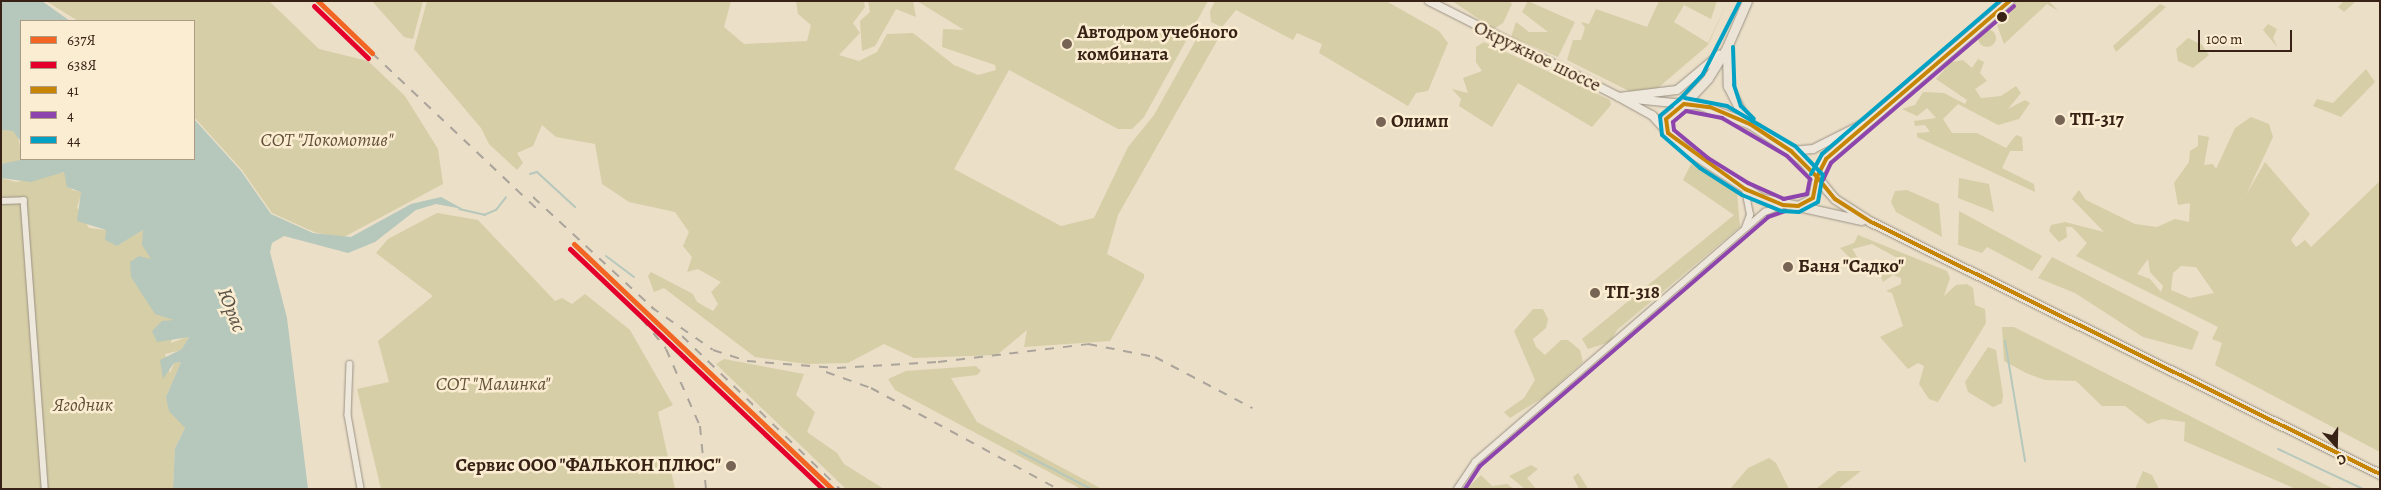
<!DOCTYPE html>
<html>
<head>
<meta charset="utf-8">
<style>
  body { margin:0 }
  #map { position:relative; width:2381px; height:490px; overflow:hidden; background:#ebdfc8; font-family:Alegreya,serif }
  div>[style] { position:absolute }
  [style*='--x'] { left:calc(var(--x)*1px); top:calc(var(--y)*1px); width:calc(var(--w)*1px); rotate:calc(var(--a)*1deg) }
  .green>* { inset:0; background:#d6cea6 }
  .round { border-radius:50% }
  .water>* { inset:0; background:#b6c7bb }
  .stream>* { height:2px; margin:-1px; padding:0 1px; transform-origin:1px; border-radius:1px; background:#b6c7bb }
  .roads { filter:drop-shadow(0 0 1px #9b9284) drop-shadow(0 0 1px #9b9284) }
  .street>* { height:5.5px; margin:-2.75px; padding:0 2.75px; transform-origin:2.75px; border-radius:2.75px; background:#eee8dc }
  .secondary>* { height:8px; margin:-4px; padding:0 4px; transform-origin:4px; border-radius:4px; background:#eee8dc }
  .primary>* { height:9px; margin:-4.5px; padding:0 4.5px; transform-origin:4.5px; border-radius:4.5px; background:#eae3d6 }
  .rail>* { height:2px; margin-top:-1px; transform-origin:0; background:repeating-linear-gradient(90deg,#aba49b 0 9px,transparent 0 18px) }
  .bus-1>* { height:4px; margin:-2px; padding:0 2px; transform-origin:2px; border-radius:2px; background:#c78505 }
  .bus-2>* { height:4px; margin:-2px; padding:0 2px; transform-origin:2px; border-radius:2px; background:#8e44ad }
  .bus-3>* { height:4px; margin:-2px; padding:0 2px; transform-origin:2px; border-radius:2px; background:#03a2c5 }
  .rail-1>* { height:5px; margin:-2.5px; padding:0 2.5px; transform-origin:2.5px; border-radius:2.5px; background:#f26522 }
  .rail-2>* { height:5px; margin:-2.5px; padding:0 2.5px; transform-origin:2.5px; border-radius:2.5px; background:#e4002b }
  .dots>* { width:14px; height:14px; translate:-50% -50%; box-sizing:border-box; border:2px solid #fbedd2; border-radius:50% }
  span { translate:-50% -50%; white-space:nowrap; text-align:center; line-height:1.15; -webkit-text-stroke:5px #fbedd2; paint-order:stroke }
  .poi-label { font-size:19px; color:#382115; font-weight:700 }
  .left { translate:0 -50%; text-align:left }
  .right { translate:-100% -50%; text-align:right }
  .street-label { font-size:19px; color:#382115 }
  .park-label { font-size:19px; color:#625138; font-style:italic }
  .water-label { font-size:20px; color:#575045; font-style:italic }
  .frame { position:absolute; inset:0; border:2px solid #382115; pointer-events:none }
  .legend { position:absolute; left:20px; top:20px; width:175px; height:140px; box-sizing:border-box; background:#fbedd2; border:1px solid #ad9b86; margin:0; padding:6px 9px; list-style:none; font-size:15px; color:#382115 }
  .legend li { display:flex; align-items:center; gap:10px; height:25px }
  .legend b { width:25px; border:1px solid #ad9b86 }
  .north { position:absolute; left:2311px; top:420px; width:50px; height:50px; -webkit-text-stroke:4px #fbedd2; paint-order:stroke; rotate:159deg; font-size:14px; font-weight:700; line-height:20px; text-align:center; color:#382115 }
  .north::after { content:''; display:block; margin:auto; width:18px; height:22px; background:#382115; clip-path:polygon(50% 0,100% 100%,50% 72%,0 100%) }
  .scale { position:absolute; left:2198px; top:30px; width:94px; height:22px; box-sizing:border-box; border:2px solid #382115; border-top:0; padding-left:6px; font-size:15px; line-height:18px; white-space:nowrap; color:#382115; -webkit-text-stroke:4px #fbedd2; paint-order:stroke }
</style>
</head>
<body>
<div id="map">
  <div class="green">
    <i style="clip-path:polygon(46px 1px,269px 1px,319px 49px,368px 61px,405px 96px,438px 149px,443px 184px,342px 238px,314px 232px,272px 213px,242px 170px,194px 117px,194px 21px,78px 21px)"></i>
    <i style="clip-path:polygon(372px 1px,423px 1px,413px 39px,404px 37px)"></i>
    <i style="clip-path:polygon(427px 1px,731px 1px,724px 27px,744px 44px,807px 41px,811px 25px,798px 14px,796px 1px,864px 1px,865px 7px,853px 23px,860px 33px,839px 55px,859px 61px,877px 52px,887px 34px,913px 33px,954px 65px,978px 75px,996px 70px,995px 65px,942px 47px,943px 29px,964px 30px,917px 1px,1208px 1px,1144px 117px,1132px 129px,1118px 129px,1009px 70px,954px 169px,1061px 226px,1094px 218px,1128px 147px,1154px 115px,1202px 29px,1217px 31px,1218px 39px,1118px 215px,1107px 254px,1144px 274px,1144px 278px,1110px 341px,1024px 347px,1027px 330px,997px 355px,914px 358px,884px 344px,848px 363px,807px 364px,755px 357px,664px 288px,654px 292px,648px 276px,651px 272px,693px 294px,697px 302px,713px 311px,718px 304px,711px 292px,721px 282px,698px 269px,687px 272px,692px 257px,683px 246px,689px 232px,675px 212px,629px 202px,602px 184px,595px 144px,556px 137px,542px 125px,533px 146px,517px 153px,523px 163px,517px 170px,489px 144px,481px 128px,414px 49px)"></i>
    <i style="clip-path:polygon(868px 1px,913px 1px,916px 17px,896px 9px,875px 46px,862px 51px,860px 21px,870px 12px)"></i>
    <i style="clip-path:polygon(1215px 1px,1386px 1px,1439px 31px,1448px 43px,1428px 91px,1416px 93px,1408px 106px,1319px 53px,1322px 44px,1297px 33px,1293px 40px,1236px 10px,1222px 27px,1211px 22px,1210px 11px)"></i>
    <i style="clip-path:polygon(1452px 1px,1509px 1px,1512px 4px,1503px 23px,1494px 29px)"></i>
    <i style="clip-path:polygon(1528px 1px,1575px 22px,1558px 57px,1511px 37px,1516px 22px,1529px 32px,1548px 32px,1522px 12px)"></i>
    <i style="clip-path:polygon(1659px 1px,1717px 1px,1711px 19px,1684px 5px,1674px 22px,1708px 43px,1727px 3px,1708px 45px,1645px 99px,1567px 60px,1573px 40px,1581px 40px,1585px 28px,1581px 22px,1589px 24px,1596px 9px,1647px 27px)"></i>
    <i style="clip-path:polygon(2017px 1px,2049px 1px,2058px 11px,2047px 4px,2004px 44px,1997px 25px,2006px 22px,2005px 12px)"></i>
    <i style="clip-path:polygon(2344px 1px,2356px 1px,2344px 12px,2338px 7px)"></i>
    <i style="clip-path:polygon(2160px 4px,2166px 7px,2116px 52px,2113px 46px)"></i>
    <i style="clip-path:polygon(2268px 24px,2277px 29px,2273px 38px,2278px 48px,2263px 30px)"></i>
    <i class="round" style="left:1978px;top:29px;width:18px;height:18px"></i>
    <i style="clip-path:polygon(2188px 38px,2202px 45px,2209px 55px,2193px 68px,2178px 61px,2176px 49px)"></i>
    <i style="clip-path:polygon(1484px 42px,1610px 100px,1611px 105px,1592px 127px,1518px 83px,1492px 127px,1459px 106px,1461px 99px,1452px 89px,1468px 93px,1463px 78px,1482px 71px,1476px 62px,1476px 47px)"></i>
    <i style="clip-path:polygon(1978px 59px,1984px 62px,1980px 73px,1987px 81px,1975px 89px,1981px 98px,2001px 96px,2016px 86px,2021px 93px,2008px 109px,2025px 100px,2030px 103px,2019px 119px,1998px 125px,1958px 104px,1943px 119px,1952px 133px,1977px 133px,2006px 148px,2016px 135px,2022px 137px,2023px 151px,2010px 151px,2002px 168px,2034px 184px,2035px 192px,1917px 137px,1917px 133px,1930px 132px,1925px 125px,1915px 126px,1914px 121px,1936px 118px,1927px 108px,1917px 116px,1902px 109px,1915px 105px,1923px 92px,1944px 93px,1965px 104px,1967px 100px,1936px 79px,1951px 62px,1963px 60px,1972px 68px)"></i>
    <i style="clip-path:polygon(2366px 69px,2375px 82px,2341px 117px,2313px 106px,2317px 99px,2333px 103px)"></i>
    <i style="clip-path:polygon(evenodd,2251px 117px,2269px 124px,2273px 137px,2246px 195px,2265px 162px,2310px 214px,2291px 240px,2296px 247px,2305px 240px,2311px 247px,2380px 181px,2380px 452px,2215px 365px,2222px 343px,2212px 339px,2218px 327px,2076px 256px,2087px 243px,2072px 227px,2066px 227px,2067px 237px,2059px 242px,2049px 231px,2051px 225px,2065px 222px,2104px 232px,2072px 199px,2079px 190px,2086px 200px,2135px 224px,2157px 227px,2175px 219px,2189px 222px,2190px 203px,2178px 205px,2174px 183px,2189px 162px,2190px 151px,2198px 146px,2198px 135px,2209px 137px,2204px 165px,2213px 164px,2216px 169px,2235px 128px,2251px 117px,2148px 259px,2150px 272px,2163px 286px,2161px 292px,2150px 279px,2137px 274px,2148px 259px,2251px 117px,2181px 266px,2196px 267px,2214px 293px,2190px 298px,2171px 290px,2173px 273px,2181px 266px)"></i>
    <i style="clip-path:polygon(1px 130px,13px 131px,18px 137px,23px 161px,1px 164px)"></i>
    <i style="clip-path:polygon(1691px 164px,1737px 192px,1740px 227px,1617px 330px,1610px 342px,1588px 349px,1582px 339px,1734px 215px,1683px 180px)"></i>
    <i style="clip-path:polygon(65px 172px,72px 190px,82px 192px,77px 207px,89px 228px,106px 230px,117px 246px,143px 230px,175px 321px,171px 343px,189px 336px,182px 350px,165px 354px,170px 373px,174px 363px,181px 362px,166px 397px,185px 428px,175px 448px,173px 489px,1px 489px,1px 178px,16px 182px)"></i>
    <i style="clip-path:polygon(1959px 178px,1989px 184px,1994px 212px,1958px 198px)"></i>
    <i style="clip-path:polygon(1907px 190px,1939px 204px,1942px 237px,1896px 212px,1891px 202px,1895px 191px)"></i>
    <i style="clip-path:polygon(1959px 211px,2042px 256px,2032px 271px,1987px 247px,1982px 253px,1958px 245px)"></i>
    <i style="clip-path:polygon(437px 213px,478px 220px,555px 301px,562px 298px,572px 304px,585px 294px,630px 330px,673px 405px,658px 412px,675px 489px,381px 489px,357px 389px,389px 382px,378px 341px,433px 296px,376px 253px,388px 239px)"></i>
    <i style="clip-path:polygon(1858px 235px,1947px 271px,1950px 278px,1944px 296px,1956px 285px,1967px 284px,1973px 288px,1975px 305px,1985px 309px,1986px 323px,1938px 402px,1929px 399px,1919px 384px,1924px 366px,1918px 363px,1908px 369px,1880px 337px,1903px 326px,1892px 293px,1886px 291px,1901px 284px,1901px 278px,1893px 275px,1883px 282px,1881px 277px,1885px 267px,1899px 266px,1901px 260px,1872px 244px,1852px 249px,1858px 258px,1851px 259px,1840px 248px,1854px 243px)"></i>
    <i style="clip-path:polygon(2052px 257px,2199px 332px,2192px 350px,2143px 337px,2075px 293px,2038px 278px)"></i>
    <i style="clip-path:polygon(1533px 309px,1543px 309px,1548px 319px,1546px 328px,1533px 339px,1536px 347px,1545px 355px,1561px 340px,1568px 340px,1580px 350px,1583px 362px,1544px 397px,1510px 418px,1504px 412px,1524px 398px,1535px 380px,1514px 331px)"></i>
    <i style="clip-path:polygon(2002px 327px,2014px 327px,2334px 489px,2296px 489px,2184px 441px,2185px 422px,2162px 419px,2148px 424px,2125px 406px,2102px 406px,2076px 381px,2045px 380px,2026px 373px,2004px 361px)"></i>
    <i style="clip-path:polygon(1988px 347px,1996px 350px,2003px 395px,2002px 403px,1993px 407px,1968px 392px,1965px 382px)"></i>
    <i style="clip-path:polygon(724px 359px,804px 374px,796px 395px,815px 412px,807px 432px,837px 453px,844px 464px,884px 489px,846px 489px,716px 364px)"></i>
    <i style="clip-path:polygon(976px 366px,981px 371px,977px 375px,951px 378px,977px 422px,1102px 489px,1081px 489px,895px 390px,888px 379px,906px 371px)"></i>
    <i style="clip-path:polygon(1769px 458px,1776px 463px,1789px 489px,1730px 489px,1748px 468px)"></i>
    <i style="clip-path:polygon(1531px 465px,1538px 469px,1527px 478px,1536px 489px,1525px 489px,1509px 476px)"></i>
    <i style="clip-path:polygon(1838px 471px,1861px 471px,1838px 489px,1816px 489px)"></i>
    <i style="clip-path:polygon(2143px 471px,2152px 475px,2159px 489px,2135px 489px)"></i>
    <i style="clip-path:polygon(1578px 473px,1581px 477px,1588px 489px,1579px 489px,1573px 477px)"></i>
    <i style="clip-path:polygon(1481px 475px,1492px 486px,1507px 484px,1514px 489px,1466px 489px)"></i>
  </div>
  <div class="water">
    <i style="clip-path:polygon(1px 1px,42px 1px,70px 21px,21px 21px,21px 142px,13px 131px,1px 130px)"></i>
    <i style="clip-path:polygon(194px 119px,241px 171px,271px 214px,313px 233px,351px 237px,411px 204px,441px 197px,463px 209px,436px 204px,416px 210px,375px 242px,348px 253px,284px 236px,272px 243px,270px 252px,287px 318px,308px 489px,173px 489px,175px 448px,185px 428px,169px 411px,166px 397px,181px 362px,174px 363px,163px 379px,160px 360px,182px 349px,189px 337px,157px 342px,152px 331px,162px 321px,174px 320px,155px 314px,131px 277px,130px 262px,139px 256px,151px 259px,142px 245px,143px 230px,117px 246px,105px 240px,106px 230px,77px 221px,81px 192px,67px 187px,64px 172px,31px 182px,1px 178px,1px 164px,25px 159px,194px 159px)"></i>
  </div>
  <div class="stream">
    <i style="--x:530;--y:174;--w:7;--a:-16"></i>
    <i style="--x:537;--y:172;--w:52;--a:42.6"></i>
    <i style="--x:459;--y:209;--w:26;--a:13"></i>
    <i style="--x:484;--y:215;--w:13;--a:-23"></i>
    <i style="--x:496;--y:210;--w:16;--a:-52"></i>
    <i style="--x:606;--y:256;--w:35;--a:37"></i>
    <i style="--x:2005;--y:341;--w:122;--a:80.5"></i>
    <i style="--x:2278;--y:449;--w:94;--a:25.2"></i>
    <i style="--x:1018;--y:451;--w:82;--a:27.5"></i>
  </div>
  <div class="roads">
    <div class="street">
      <i style="--x:1;--y:201;--w:23;--a:-2"></i>
      <i style="--x:24;--y:200;--w:290;--a:85.8"></i>
      <i style="--x:1745;--y:228;--w:14;--a:-69"></i>
      <i style="--x:1750;--y:215;--w:26;--a:-101"></i>
      <i style="--x:350;--y:364;--w:51;--a:92.2"></i>
      <i style="--x:348;--y:415;--w:75;--a:80"></i>
      <i style="--x:1457;--y:489;--w:32;--a:-56"></i>
      <i style="--x:1475;--y:462;--w:383;--a:-40.8"></i>
      <i style="--x:1765;--y:212;--w:19;--a:-21"></i>
    </div>
    <div class="secondary">
      <i style="--x:1429;--y:1;--w:213;--a:26.8"></i>
      <i style="--x:1619;--y:97;--w:38;--a:29"></i>
      <i style="--x:1652;--y:115;--w:24;--a:48"></i>
      <i style="--x:1619;--y:97;--w:58;--a:-6.9"></i>
      <i style="--x:1677;--y:90;--w:55;--a:-39.8"></i>
      <i style="--x:1634;--y:99;--w:50;--a:5.7"></i>
      <i style="--x:1791;--y:151;--w:22;--a:-5"></i>
      <i style="--x:1813;--y:149;--w:54;--a:-26.6"></i>
      <i style="--x:1817;--y:177;--w:20;--a:-63"></i>
      <i style="--x:1826;--y:159;--w:243;--a:-40.7"></i>
    </div>
    <div class="primary">
      <i style="--x:1727;--y:47;--w:39;--a:89"></i>
      <i style="--x:1728;--y:86;--w:38;--a:63"></i>
      <i style="--x:1684;--y:104;--w:35;--a:-47"></i>
      <i style="--x:1708;--y:78;--w:36;--a:-58"></i>
      <i style="--x:1727;--y:47;--w:50;--a:-66.5"></i>
      <i style="--x:1817;--y:177;--w:21;--a:101"></i>
      <i style="--x:1813;--y:198;--w:17;--a:152"></i>
      <i style="--x:1798;--y:206;--w:38;--a:-168"></i>
      <i style="--x:1761;--y:198;--w:88;--a:-147"></i>
      <i style="--x:1687;--y:150;--w:25;--a:-138"></i>
      <i style="--x:1668;--y:133;--w:14;--a:-98"></i>
      <i style="--x:1666;--y:119;--w:23;--a:-40"></i>
      <i style="--x:1684;--y:104;--w:14;--a:0"></i>
      <i style="--x:1698;--y:104;--w:56;--a:21"></i>
      <i style="--x:1750;--y:124;--w:49;--a:33.4"></i>
      <i style="--x:1791;--y:151;--w:16;--a:40"></i>
      <i style="--x:1803;--y:161;--w:21;--a:49"></i>
      <i style="--x:1817;--y:177;--w:16;--a:52"></i>
      <i style="--x:1827;--y:190;--w:12;--a:48"></i>
      <i style="--x:1835;--y:199;--w:43;--a:32.6"></i>
      <i style="--x:1871;--y:222;--w:568;--a:26.34"></i>
      <i style="--x:1798;--y:206;--w:65;--a:12.5"></i>
    </div>
  </div>
  <div class="rail">
    <i style="--x:372;--y:53;--w:226;--a:43.4"></i>
    <i style="--x:533;--y:197;--w:166;--a:42.8"></i>
    <i style="--x:572;--y:250;--w:98;--a:44.6"></i>
    <i style="--x:642;--y:319;--w:38;--a:51"></i>
    <i style="--x:666;--y:349;--w:84;--a:66.2"></i>
    <i style="--x:700;--y:426;--w:63;--a:84.6"></i>
    <i style="--x:651;--y:307;--w:75;--a:34.7"></i>
    <i style="--x:713;--y:350;--w:36;--a:18"></i>
    <i style="--x:747;--y:361;--w:90;--a:4.4"></i>
    <i style="--x:837;--y:368;--w:101;--a:-3.4"></i>
    <i style="--x:938;--y:362;--w:151;--a:-6.8"></i>
    <i style="--x:1088;--y:344;--w:68;--a:11"></i>
    <i style="--x:1155;--y:357;--w:110;--a:27.7"></i>
    <i style="--x:682;--y:336;--w:220;--a:44.1"></i>
    <i style="--x:826;--y:372;--w:48;--a:19.6"></i>
    <i style="--x:871;--y:388;--w:213;--a:28.4"></i>
  </div>
  <div class="bus-1">
    <i style="--x:1684;--y:104;--w:26;--a:7"></i>
    <i style="--x:1710;--y:107;--w:43;--a:23"></i>
    <i style="--x:1750;--y:124;--w:49;--a:33.4"></i>
    <i style="--x:1791;--y:151;--w:37;--a:45"></i>
    <i style="--x:1817;--y:177;--w:21;--a:101"></i>
    <i style="--x:1813;--y:198;--w:17;--a:152"></i>
    <i style="--x:1798;--y:206;--w:15;--a:-176"></i>
    <i style="--x:1783;--y:205;--w:41;--a:-157.2"></i>
    <i style="--x:1745;--y:189;--w:95;--a:-144"></i>
    <i style="--x:1668;--y:133;--w:14;--a:-98"></i>
    <i style="--x:1666;--y:119;--w:23;--a:-40"></i>
    <i style="--x:1817;--y:177;--w:28;--a:51"></i>
    <i style="--x:1835;--y:199;--w:43;--a:32.6"></i>
    <i style="--x:1871;--y:222;--w:568;--a:26.34"></i>
    <i style="--x:1817;--y:177;--w:20;--a:-63"></i>
    <i style="--x:1826;--y:159;--w:243;--a:-40.7"></i>
  </div>
  <div class="bus-2">
    <i style="--x:1686;--y:111;--w:37;--a:11"></i>
    <i style="--x:1722;--y:118;--w:75;--a:30.3"></i>
    <i style="--x:1787;--y:156;--w:33;--a:45"></i>
    <i style="--x:1810;--y:179;--w:15;--a:101"></i>
    <i style="--x:1807;--y:194;--w:24;--a:168"></i>
    <i style="--x:1784;--y:199;--w:39;--a:-156"></i>
    <i style="--x:1748;--y:183;--w:47;--a:-148"></i>
    <i style="--x:1708;--y:158;--w:44;--a:-140.5"></i>
    <i style="--x:1674;--y:130;--w:8;--a:-97"></i>
    <i style="--x:1673;--y:122;--w:17;--a:-40"></i>
    <i style="--x:1823;--y:180;--w:19;--a:-65"></i>
    <i style="--x:1831;--y:163;--w:241;--a:-40.6"></i>
    <i style="--x:1465;--y:489;--w:27;--a:-57"></i>
    <i style="--x:1480;--y:466;--w:381;--a:-40.8"></i>
    <i style="--x:1768;--y:217;--w:18;--a:-19"></i>
  </div>
  <div class="bus-3">
    <i style="--x:1733;--y:47;--w:38;--a:88"></i>
    <i style="--x:1734;--y:85;--w:22;--a:72"></i>
    <i style="--x:1741;--y:106;--w:18;--a:45"></i>
    <i style="--x:1680;--y:99;--w:26;--a:140"></i>
    <i style="--x:1660;--y:116;--w:19;--a:84"></i>
    <i style="--x:1662;--y:135;--w:50;--a:41"></i>
    <i style="--x:1700;--y:168;--w:50;--a:32.7"></i>
    <i style="--x:1742;--y:195;--w:42;--a:22.3"></i>
    <i style="--x:1781;--y:211;--w:18;--a:3"></i>
    <i style="--x:1799;--y:212;--w:21;--a:-28"></i>
    <i style="--x:1818;--y:202;--w:27;--a:-80"></i>
    <i style="--x:1823;--y:175;--w:40;--a:-134"></i>
    <i style="--x:1795;--y:146;--w:79;--a:-149.5"></i>
    <i style="--x:1727;--y:106;--w:43;--a:-169.2"></i>
    <i style="--x:1679;--y:100;--w:35;--a:-47"></i>
    <i style="--x:1703;--y:74;--w:82;--a:-63.1"></i>
    <i style="--x:1811;--y:174;--w:23;--a:-61"></i>
    <i style="--x:1822;--y:154;--w:235;--a:-40.7"></i>
  </div>
  <div class="rail-1">
    <i style="--x:318;--y:1;--w:75;--a:43.9"></i>
    <i style="--x:574;--y:244;--w:356;--a:43.5"></i>
  </div>
  <div class="rail-2">
    <i style="--x:314;--y:6;--w:75;--a:43.9"></i>
    <i style="--x:570;--y:249;--w:349;--a:43.5"></i>
  </div>
  <div class="dots">
    <i style="left:2002px;top:17px;background:#382115"></i>
    <i style="left:1067px;top:44px;background:#776454"></i>
    <i style="left:2060px;top:120px;background:#776454"></i>
    <i style="left:1381px;top:122px;background:#776454"></i>
    <i style="left:1788px;top:267px;background:#776454"></i>
    <i style="left:1595px;top:293px;background:#776454"></i>
    <i style="left:731px;top:466px;background:#776454"></i>
  </div>
  <div class="poi-label">
    <span class="left" style="left:1077px;top:44px">Автодром учебного<br>комбината</span>
    <span class="left" style="left:2070px;top:120px">ТП-317</span>
    <span class="left" style="left:1391px;top:122px">Олимп</span>
    <span class="left" style="left:1798px;top:267px">Баня "Садко"</span>
    <span class="left" style="left:1605px;top:293px">ТП-318</span>
    <span class="right" style="left:721px;top:466px">Сервис ООО "ФАЛЬКОН ПЛЮС"</span>
  </div>
  <div class="street-label">
    <span style="left:1537px;top:57px;rotate:26deg">Окружное шоссе</span>
  </div>
  <div class="park-label">
    <span style="left:327px;top:141px">СОТ "Локомотив"</span>
    <span style="left:493px;top:385px">СОТ "Малинка"</span>
    <span style="left:83px;top:406px">Ягодник</span>
  </div>
  <div class="water-label">
    <span style="left:232px;top:310px;rotate:69deg">Юрас</span>
  </div>
  <div class="frame"></div>
  <ul class="legend">
  <li><b style="height:6px;background:#f26522"></b>637Я</li>
  <li><b style="height:6px;background:#e4002b"></b>638Я</li>
  <li><b style="height:6px;background:#c78505"></b>41</li>
  <li><b style="height:6px;background:#8e44ad"></b>4</li>
  <li><b style="height:6px;background:#03a2c5"></b>44</li>
  </ul>
  <div class="north">С</div>
  <div class="scale">100 m</div>
</div>
</body>
</html>
